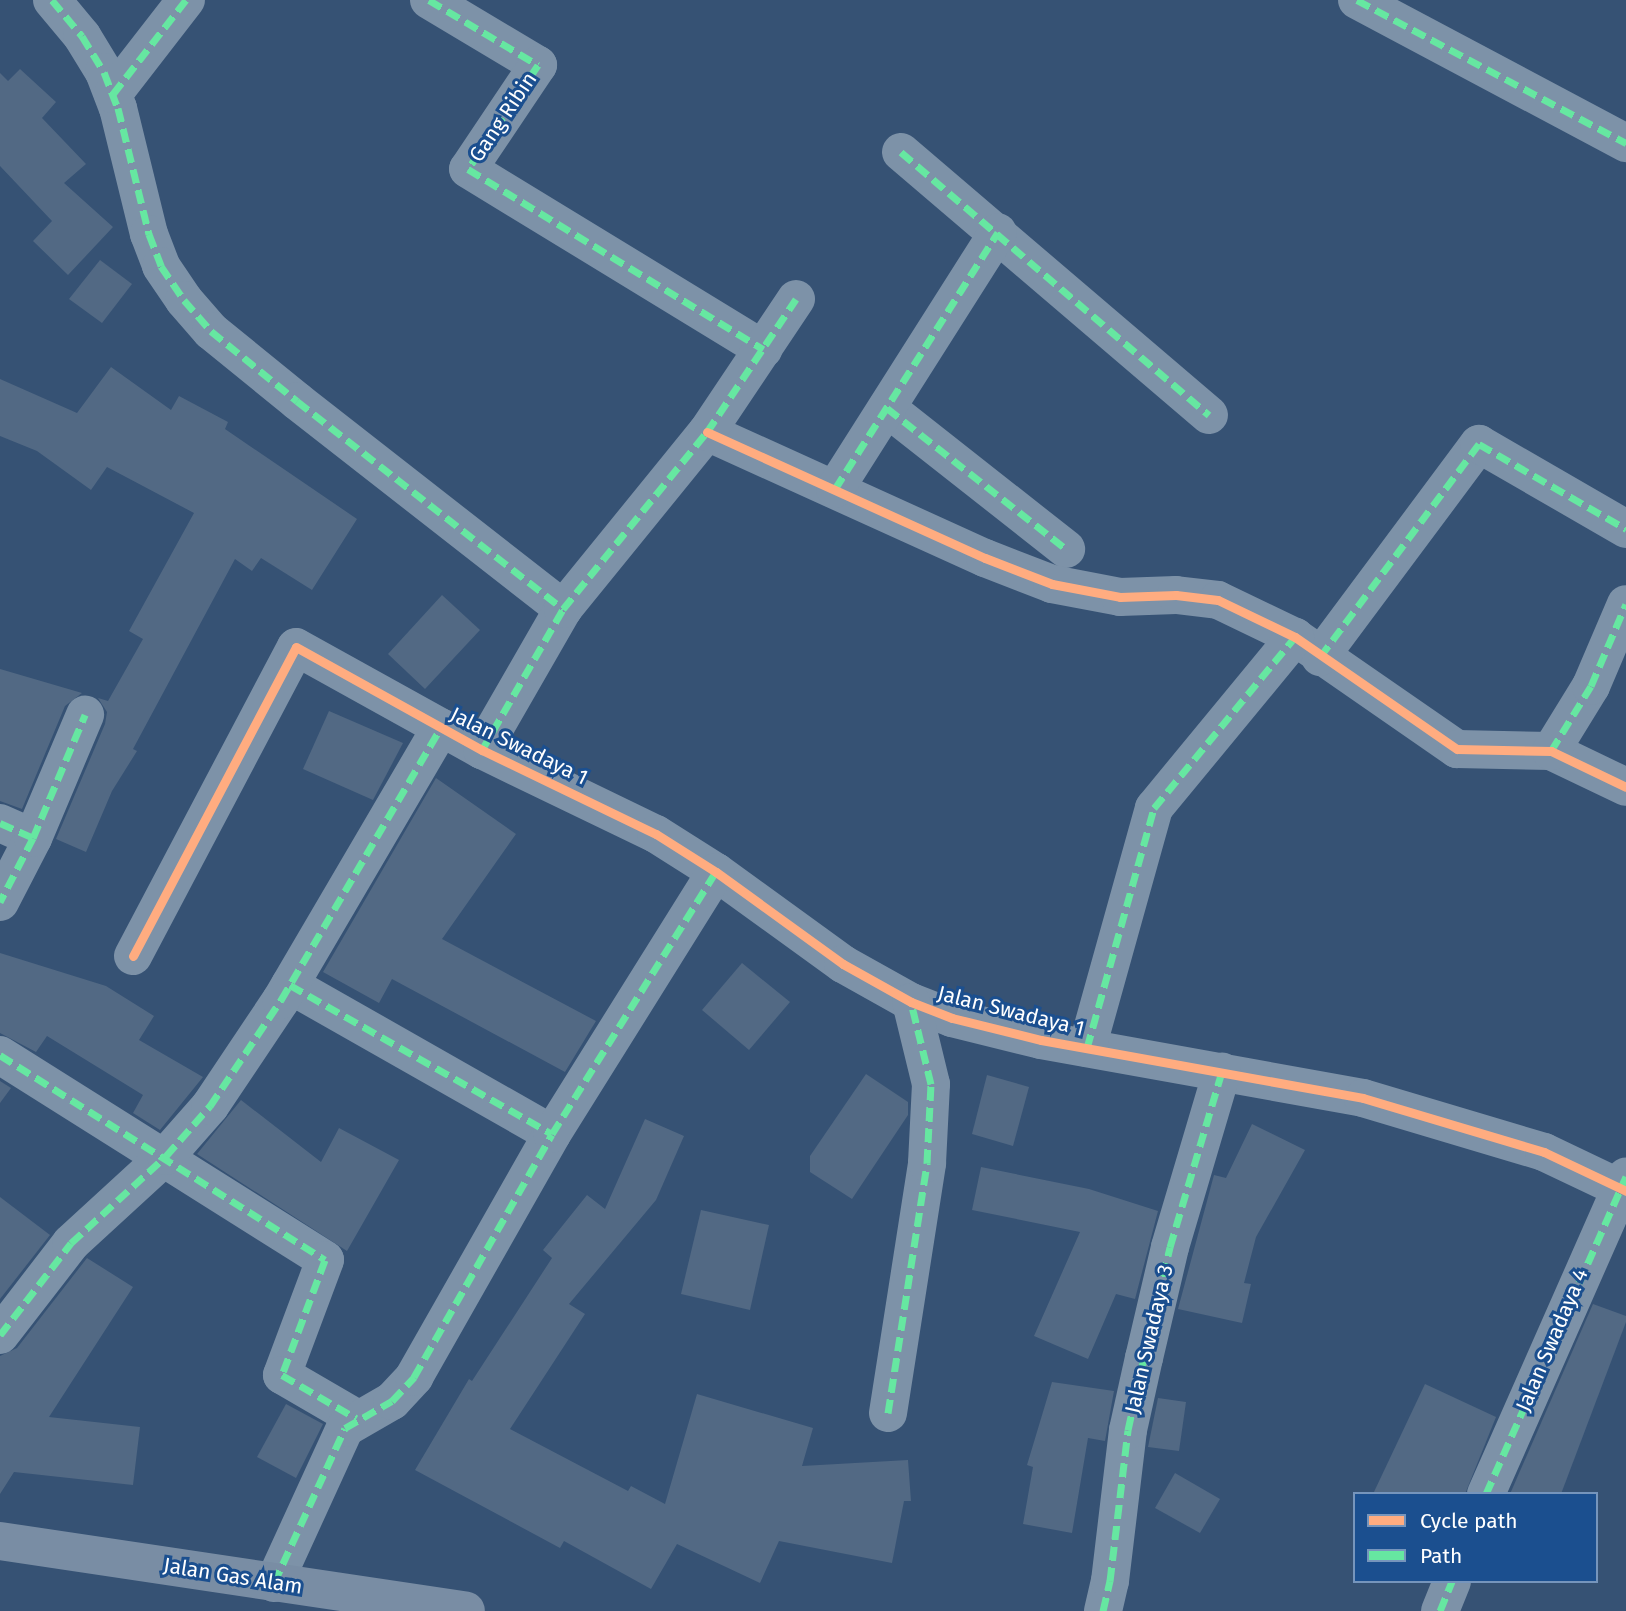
<!DOCTYPE html>
<html>
<head>
<meta charset="utf-8">
<style>
  body { margin:0 }
  #map { position:relative; width:1626px; height:1611px; overflow:hidden; background:#365274; font-family:"Fira Sans",sans-serif }
  div>[style] { position:absolute }
  [style*='--x'] { left:calc(var(--x)*1px); top:calc(var(--y)*1px); width:calc(var(--w)*1px); rotate:calc(var(--a)*1deg) }
  .building>* { inset:0; background:#526984 }
  .street>* { height:38px; margin:-19px; padding:0 19px; transform-origin:19px; border-radius:19px; background:#7d92a8 }
  .secondary>* { height:38px; margin:-19px; padding:0 19px; transform-origin:19px; border-radius:19px; background:#798da4 }
  .quiet>* { height:7px; margin-top:-3.5px; transform-origin:0; background:repeating-linear-gradient(90deg,#66e7a1 0 14px,transparent 0 21px) }
  .cycleway>* { height:9px; margin:-4.5px; padding:0 4.5px; transform-origin:4.5px; border-radius:4.5px; background:#ffac80 }
  span { translate:-50% -50%; white-space:nowrap; text-align:center; line-height:1.15; -webkit-text-stroke:6px #1b4f8f; paint-order:stroke }
  .street-label { font-size:21px; color:#fff }
  .legend { position:absolute; left:1353px; top:1492px; width:245px; height:91px; box-sizing:border-box; background:#1b4f8f; border:2px solid #7695bc; margin:0; padding:9px 12px; list-style:none; font-size:21px; color:#fff }
  .legend li { display:flex; align-items:center; gap:14px; height:35px }
  .legend b { width:35px; border:2px solid #7695bc }
</style>
</head>
<body>
<div id="map">
  <div class="building">
    <i style="clip-path:polygon(20px 69px,56px 102px,42px 118px,86px 164px,64px 183px,113px 227px,68px 275px,33px 241px,52px 221px,0 166px,0 73px,8px 81px)"></i>
    <i style="clip-path:polygon(100px 260px,132px 284px,102px 323px,69px 299px)"></i>
    <i style="clip-path:polygon(111px 367px,171px 410px,179px 396px,228px 422px,225px 429px,357px 519px,312px 590px,261px 558px,252px 571px,235px 559px,133px 749px,137px 751px,112px 791px,86px 852px,56px 839px,105px 724px,107px 712px,98px 698px,108px 701px,143px 639px,129px 631px,194px 513px,107px 467px,91px 490px,37px 451px,0 436px,0 379px,77px 413px)"></i>
    <i style="clip-path:polygon(442px 595px,480px 630px,425px 689px,388px 654px)"></i>
    <i style="clip-path:polygon(0 669px,82px 693px,65px 706px,22px 809px,0 801px)"></i>
    <i style="clip-path:polygon(329px 711px,403px 743px,373px 800px,303px 769px)"></i>
    <i style="clip-path:polygon(436px 778px,516px 834px,442px 939px,596px 1021px,565px 1072px,392px 979px,379px 1003px,323px 972px)"></i>
    <i style="clip-path:polygon(0 953px,106px 986px,154px 1016px,139px 1040px,203px 1077px,160px 1130px,133px 1113px,143px 1095px,47px 1036px,36px 1052px,0 1033px)"></i>
    <i style="clip-path:polygon(742px 963px,790px 1002px,749px 1050px,702px 1010px)"></i>
    <i style="clip-path:polygon(866px 1074px,908px 1102px,908px 1115px,852px 1199px,810px 1172px,810px 1156px)"></i>
    <i style="clip-path:polygon(987px 1075px,1029px 1087px,1013px 1146px,972px 1134px)"></i>
    <i style="clip-path:polygon(0 1081px,11px 1088px,0 1103px)"></i>
    <i style="clip-path:polygon(241px 1100px,321px 1162px,339px 1128px,399px 1160px,347px 1251px,197px 1154px)"></i>
    <i style="clip-path:polygon(645px 1119px,684px 1136px,656px 1200px,569px 1304px,585px 1314px,510px 1429px,628px 1491px,631px 1486px,665px 1504px,697px 1394px,813px 1428px,802px 1466px,908px 1460px,911px 1501px,904px 1501px,892px 1563px,779px 1541px,760px 1583px,677px 1544px,651px 1589px,564px 1541px,560px 1548px,415px 1470px,469px 1379px,472px 1381px,552px 1258px,543px 1250px,587px 1195px,605px 1209px)"></i>
    <i style="clip-path:polygon(1252px 1124px,1305px 1150px,1256px 1237px,1244px 1283px,1251px 1284px,1242px 1323px,1178px 1309px,1214px 1175px,1226px 1178px)"></i>
    <i style="clip-path:polygon(981px 1167px,1089px 1189px,1158px 1211px,1135px 1299px,1116px 1294px,1088px 1359px,1034px 1336px,1080px 1232px,972px 1210px)"></i>
    <i style="clip-path:polygon(0 1197px,50px 1235px,0 1299px)"></i>
    <i style="clip-path:polygon(701px 1210px,769px 1225px,750px 1310px,681px 1294px)"></i>
    <i style="clip-path:polygon(87px 1258px,133px 1287px,49px 1417px,140px 1427px,133px 1485px,14px 1472px,0 1494px,0 1356px,17px 1348px)"></i>
    <i style="clip-path:polygon(1593px 1304px,1626px 1316px,1626px 1322px,1561px 1494px,1510px 1494px)"></i>
    <i style="clip-path:polygon(1052px 1382px,1114px 1391px,1105px 1441px,1088px 1438px,1072px 1533px,1023px 1524px,1033px 1467px,1027px 1465px)"></i>
    <i style="clip-path:polygon(1425px 1384px,1496px 1417px,1465px 1494px,1373px 1494px)"></i>
    <i style="clip-path:polygon(1158px 1398px,1186px 1402px,1179px 1451px,1148px 1447px)"></i>
    <i style="clip-path:polygon(286px 1404px,323px 1424px,296px 1478px,257px 1457px)"></i>
    <i style="clip-path:polygon(1175px 1473px,1220px 1499px,1200px 1533px,1155px 1508px)"></i>
  </div>
  <div class="street">
    <i style="--x:52;--y:0;--w:47;--a:50.2"></i>
    <i style="--x:82;--y:36;--w:42;--a:58.6"></i>
    <i style="--x:104;--y:72;--w:39;--a:69"></i>
    <i style="--x:118;--y:108;--w:130;--a:76.2"></i>
    <i style="--x:149;--y:234;--w:34;--a:69"></i>
    <i style="--x:161;--y:266;--w:41;--a:55.9"></i>
    <i style="--x:184;--y:300;--w:41;--a:48.9"></i>
    <i style="--x:211;--y:331;--w:111;--a:39.1"></i>
    <i style="--x:297;--y:401;--w:338;--a:38"></i>
    <i style="--x:429;--y:0;--w:127;--a:30.8"></i>
    <i style="--x:538;--y:65;--w:125;--a:123.9"></i>
    <i style="--x:468;--y:169;--w:346;--a:31.4"></i>
    <i style="--x:1357;--y:0;--w:305;--a:28"></i>
    <i style="--x:113;--y:94;--w:119;--a:-52.2"></i>
    <i style="--x:901;--y:152;--w:405;--a:40.5"></i>
    <i style="--x:887;--y:408;--w:228;--a:38.2"></i>
    <i style="--x:707;--y:432;--w:305;--a:24.4"></i>
    <i style="--x:985;--y:558;--w:72;--a:21.2"></i>
    <i style="--x:1052;--y:584;--w:69;--a:10.8"></i>
    <i style="--x:1120;--y:597;--w:56;--a:-2"></i>
    <i style="--x:1176;--y:595;--w:42;--a:6.8"></i>
    <i style="--x:1218;--y:600;--w:85;--a:25.7"></i>
    <i style="--x:1295;--y:637;--w:197;--a:34.7"></i>
    <i style="--x:1457;--y:749;--w:94;--a:1.2"></i>
    <i style="--x:1551;--y:751;--w:83;--a:25.6"></i>
    <i style="--x:835;--y:489;--w:304;--a:-57.6"></i>
    <i style="--x:1320;--y:657;--w:266;--a:-53.3"></i>
    <i style="--x:1479;--y:444;--w:170;--a:30"></i>
    <i style="--x:482;--y:750;--w:163;--a:-60.1"></i>
    <i style="--x:563;--y:609;--w:228;--a:-50.9"></i>
    <i style="--x:707;--y:432;--w:160;--a:-56.2"></i>
    <i style="--x:1551;--y:751;--w:76;--a:-58.4"></i>
    <i style="--x:1591;--y:686;--w:89;--a:-66.9"></i>
    <i style="--x:0;--y:823;--w:36;--a:24"></i>
    <i style="--x:33;--y:838;--w:72;--a:117.3"></i>
    <i style="--x:33;--y:838;--w:134;--a:-67.1"></i>
    <i style="--x:133;--y:956;--w:349;--a:-62.2"></i>
    <i style="--x:296;--y:647;--w:213;--a:29"></i>
    <i style="--x:482;--y:750;--w:193;--a:25.8"></i>
    <i style="--x:656;--y:834;--w:71;--a:32.3"></i>
    <i style="--x:716;--y:872;--w:157;--a:35.9"></i>
    <i style="--x:843;--y:964;--w:78;--a:29.2"></i>
    <i style="--x:911;--y:1002;--w:44;--a:21.3"></i>
    <i style="--x:952;--y:1018;--w:92;--a:13.9"></i>
    <i style="--x:1041;--y:1040;--w:327;--a:10.2"></i>
    <i style="--x:1363;--y:1098;--w:189;--a:16.6"></i>
    <i style="--x:1544;--y:1152;--w:91;--a:25.4"></i>
    <i style="--x:290;--y:985;--w:301;--a:29.6"></i>
    <i style="--x:1087;--y:1048;--w:249;--a:-74.4"></i>
    <i style="--x:1154;--y:808;--w:222;--a:-50.5"></i>
    <i style="--x:0;--y:1055;--w:384;--a:32.2"></i>
    <i style="--x:325;--y:1260;--w:123;--a:110.5"></i>
    <i style="--x:282;--y:1375;--w:86;--a:30.2"></i>
    <i style="--x:0;--y:1335;--w:116;--a:-52.3"></i>
    <i style="--x:71;--y:1243;--w:129;--a:-42.5"></i>
    <i style="--x:166;--y:1156;--w:67;--a:-48.7"></i>
    <i style="--x:210;--y:1106;--w:128;--a:-56.2"></i>
    <i style="--x:281;--y:1000;--w:316;--a:-59.6"></i>
    <i style="--x:888;--y:1413;--w:253;--a:-81.1"></i>
    <i style="--x:927;--y:1163;--w:79;--a:-87.1"></i>
    <i style="--x:931;--y:1084;--w:84;--a:-103.7"></i>
    <i style="--x:1486;--y:1494;--w:347;--a:-66.2"></i>
    <i style="--x:274;--y:1583;--w:170;--a:-65.4"></i>
    <i style="--x:345;--y:1428;--w:54;--a:-29.9"></i>
    <i style="--x:392;--y:1401;--w:33;--a:-47"></i>
    <i style="--x:414;--y:1377;--w:279;--a:-60.4"></i>
    <i style="--x:552;--y:1134;--w:309;--a:-58"></i>
    <i style="--x:1103;--y:1611;--w:31;--a:-77"></i>
    <i style="--x:1110;--y:1581;--w:152;--a:-83.2"></i>
    <i style="--x:1128;--y:1430;--w:74;--a:-77.5"></i>
    <i style="--x:1144;--y:1358;--w:114;--a:-76.8"></i>
    <i style="--x:1170;--y:1247;--w:183;--a:-73.5"></i>
    <i style="--x:1440;--y:1611;--w:32;--a:-68"></i>
  </div>
  <div class="secondary">
    <i style="--x:0;--y:1541;--w:471;--a:8.5"></i>
  </div>
  <div class="quiet">
    <i style="--x:52;--y:0;--w:47;--a:50.2"></i>
    <i style="--x:82;--y:36;--w:42;--a:58.6"></i>
    <i style="--x:104;--y:72;--w:39;--a:69"></i>
    <i style="--x:118;--y:108;--w:130;--a:76.2"></i>
    <i style="--x:149;--y:234;--w:34;--a:69"></i>
    <i style="--x:161;--y:266;--w:41;--a:55.9"></i>
    <i style="--x:184;--y:300;--w:41;--a:48.9"></i>
    <i style="--x:211;--y:331;--w:111;--a:39.1"></i>
    <i style="--x:297;--y:401;--w:338;--a:38"></i>
    <i style="--x:429;--y:0;--w:127;--a:30.8"></i>
    <i style="--x:538;--y:65;--w:125;--a:123.9"></i>
    <i style="--x:468;--y:169;--w:346;--a:31.4"></i>
    <i style="--x:1357;--y:0;--w:305;--a:28"></i>
    <i style="--x:113;--y:94;--w:119;--a:-52.2"></i>
    <i style="--x:901;--y:152;--w:405;--a:40.5"></i>
    <i style="--x:887;--y:408;--w:228;--a:38.2"></i>
    <i style="--x:835;--y:489;--w:304;--a:-57.6"></i>
    <i style="--x:1320;--y:657;--w:266;--a:-53.3"></i>
    <i style="--x:1479;--y:444;--w:170;--a:30"></i>
    <i style="--x:482;--y:750;--w:163;--a:-60.1"></i>
    <i style="--x:563;--y:609;--w:228;--a:-50.9"></i>
    <i style="--x:707;--y:432;--w:160;--a:-56.2"></i>
    <i style="--x:1551;--y:751;--w:76;--a:-58.4"></i>
    <i style="--x:1591;--y:686;--w:89;--a:-66.9"></i>
    <i style="--x:0;--y:823;--w:36;--a:24"></i>
    <i style="--x:33;--y:838;--w:72;--a:117.3"></i>
    <i style="--x:33;--y:838;--w:134;--a:-67.1"></i>
    <i style="--x:290;--y:985;--w:301;--a:29.6"></i>
    <i style="--x:1087;--y:1048;--w:249;--a:-74.4"></i>
    <i style="--x:1154;--y:808;--w:222;--a:-50.5"></i>
    <i style="--x:0;--y:1055;--w:384;--a:32.2"></i>
    <i style="--x:325;--y:1260;--w:123;--a:110.5"></i>
    <i style="--x:282;--y:1375;--w:86;--a:30.2"></i>
    <i style="--x:0;--y:1335;--w:116;--a:-52.3"></i>
    <i style="--x:71;--y:1243;--w:129;--a:-42.5"></i>
    <i style="--x:166;--y:1156;--w:67;--a:-48.7"></i>
    <i style="--x:210;--y:1106;--w:128;--a:-56.2"></i>
    <i style="--x:281;--y:1000;--w:316;--a:-59.6"></i>
    <i style="--x:888;--y:1413;--w:253;--a:-81.1"></i>
    <i style="--x:927;--y:1163;--w:79;--a:-87.1"></i>
    <i style="--x:931;--y:1084;--w:84;--a:-103.7"></i>
    <i style="--x:1486;--y:1494;--w:347;--a:-66.2"></i>
    <i style="--x:274;--y:1583;--w:170;--a:-65.4"></i>
    <i style="--x:345;--y:1428;--w:54;--a:-29.9"></i>
    <i style="--x:392;--y:1401;--w:33;--a:-47"></i>
    <i style="--x:414;--y:1377;--w:279;--a:-60.4"></i>
    <i style="--x:552;--y:1134;--w:309;--a:-58"></i>
    <i style="--x:1103;--y:1611;--w:31;--a:-77"></i>
    <i style="--x:1110;--y:1581;--w:152;--a:-83.2"></i>
    <i style="--x:1128;--y:1430;--w:74;--a:-77.5"></i>
    <i style="--x:1144;--y:1358;--w:114;--a:-76.8"></i>
    <i style="--x:1170;--y:1247;--w:183;--a:-73.5"></i>
    <i style="--x:1440;--y:1611;--w:32;--a:-68"></i>
  </div>
  <div class="cycleway">
    <i style="--x:707;--y:432;--w:305;--a:24.4"></i>
    <i style="--x:985;--y:558;--w:72;--a:21.2"></i>
    <i style="--x:1052;--y:584;--w:69;--a:10.8"></i>
    <i style="--x:1120;--y:597;--w:56;--a:-2"></i>
    <i style="--x:1176;--y:595;--w:42;--a:6.8"></i>
    <i style="--x:1218;--y:600;--w:85;--a:25.7"></i>
    <i style="--x:1295;--y:637;--w:197;--a:34.7"></i>
    <i style="--x:1457;--y:749;--w:94;--a:1.2"></i>
    <i style="--x:1551;--y:751;--w:83;--a:25.6"></i>
    <i style="--x:133;--y:956;--w:349;--a:-62.2"></i>
    <i style="--x:296;--y:647;--w:213;--a:29"></i>
    <i style="--x:482;--y:750;--w:193;--a:25.8"></i>
    <i style="--x:656;--y:834;--w:71;--a:32.3"></i>
    <i style="--x:716;--y:872;--w:157;--a:35.9"></i>
    <i style="--x:843;--y:964;--w:78;--a:29.2"></i>
    <i style="--x:911;--y:1002;--w:44;--a:21.3"></i>
    <i style="--x:952;--y:1018;--w:92;--a:13.9"></i>
    <i style="--x:1041;--y:1040;--w:327;--a:10.2"></i>
    <i style="--x:1363;--y:1098;--w:189;--a:16.6"></i>
    <i style="--x:1544;--y:1152;--w:91;--a:25.4"></i>
  </div>
  <div class="street-label">
    <span style="left:503px;top:117px;rotate:-56deg">Gang Ribin</span>
    <span style="left:519px;top:746px;rotate:26deg">Jalan Swadaya 1</span>
    <span style="left:1011px;top:1011px;rotate:14deg">Jalan Swadaya 1</span>
    <span style="left:1149px;top:1339px;rotate:-77deg">Jalan Swadaya 3</span>
    <span style="left:1552px;top:1340px;rotate:-67deg">Jalan Swadaya 4</span>
    <span style="left:233px;top:1576px;rotate:9deg">Jalan Gas Alam</span>
  </div>
  <ul class="legend">
  <li><b style="height:9px;background:#ffac80"></b>Cycle path</li>
  <li><b style="height:9px;background:#66e7a1"></b>Path</li>
  </ul>
</div>
</body>
</html>
